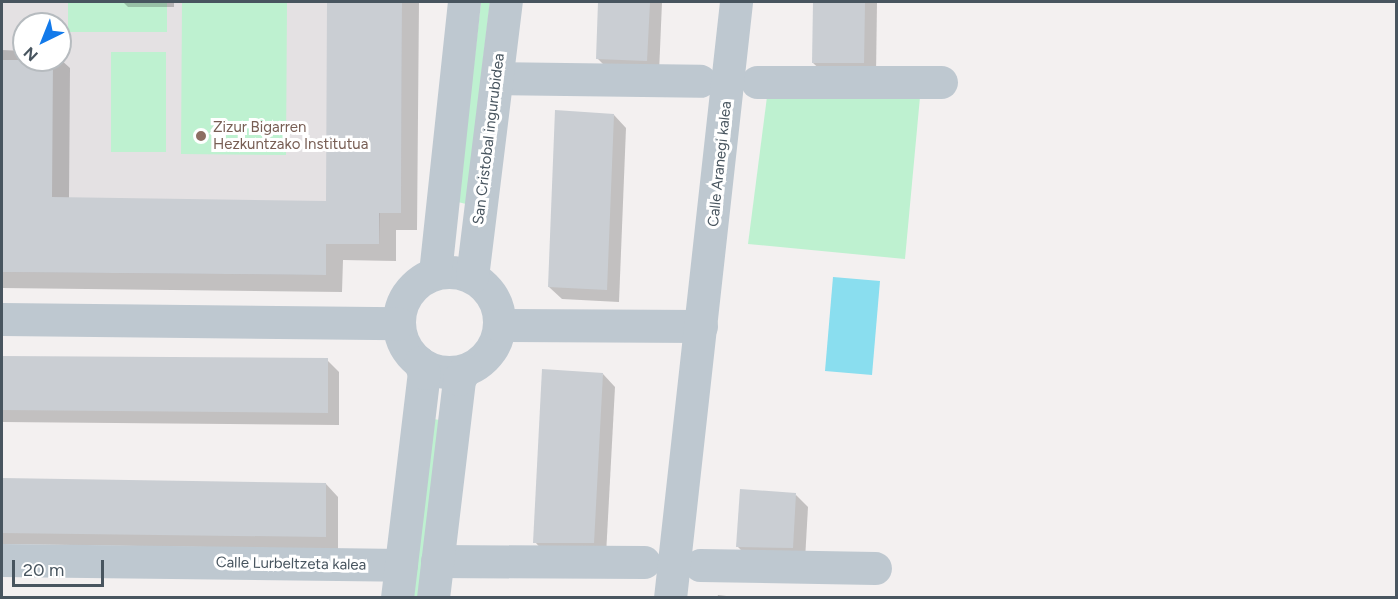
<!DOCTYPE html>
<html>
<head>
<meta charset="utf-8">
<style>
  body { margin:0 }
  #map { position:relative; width:1398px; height:599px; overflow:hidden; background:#f3f0f0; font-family:Figtree,sans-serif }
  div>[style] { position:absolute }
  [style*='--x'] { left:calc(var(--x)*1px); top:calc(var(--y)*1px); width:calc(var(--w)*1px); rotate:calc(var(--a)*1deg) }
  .education>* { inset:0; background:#e4e1e3 }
  .green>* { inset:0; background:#bef1d0 }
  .water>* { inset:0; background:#8adeef }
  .shadow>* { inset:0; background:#0003 }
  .building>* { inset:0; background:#caced3 }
  .minor>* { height:33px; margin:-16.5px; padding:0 16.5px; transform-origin:16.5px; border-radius:16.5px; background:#bec8d0 }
  .minor>.ring { margin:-16.5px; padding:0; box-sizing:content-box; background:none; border:33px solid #bec8d0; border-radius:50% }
  .dots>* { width:16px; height:16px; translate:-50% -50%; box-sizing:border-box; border:3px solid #fff; border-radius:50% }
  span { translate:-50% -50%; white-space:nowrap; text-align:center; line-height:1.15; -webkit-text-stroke:6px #fff; paint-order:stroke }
  .education-label { font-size:15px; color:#785e54 }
  .left { translate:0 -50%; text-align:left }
  .street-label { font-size:15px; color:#48555f }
  .frame { position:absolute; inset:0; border:3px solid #48555f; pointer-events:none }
  .north { position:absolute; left:12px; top:12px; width:60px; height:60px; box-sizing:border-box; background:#fff; border:2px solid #b6bbbf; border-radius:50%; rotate:223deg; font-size:16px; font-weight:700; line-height:24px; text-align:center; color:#48555f }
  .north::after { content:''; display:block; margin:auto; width:21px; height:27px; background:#137aea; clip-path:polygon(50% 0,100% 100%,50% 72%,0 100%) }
  .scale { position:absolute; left:12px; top:560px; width:92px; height:27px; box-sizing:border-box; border:3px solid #48555f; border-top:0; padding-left:8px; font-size:18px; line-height:21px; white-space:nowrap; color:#48555f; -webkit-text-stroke:4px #fff; paint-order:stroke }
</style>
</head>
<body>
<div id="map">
  <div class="education">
    <i style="clip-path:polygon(evenodd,2px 2px,402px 2px,401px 213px,380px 213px,379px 244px,326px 244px,326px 275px,2px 272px,2px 2px,24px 24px,60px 24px,60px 60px,24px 60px,24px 24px)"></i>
  </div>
  <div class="green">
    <i style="clip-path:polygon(68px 2px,167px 2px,167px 32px,68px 32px)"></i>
    <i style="clip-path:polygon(182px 2px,287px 2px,286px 155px,181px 154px)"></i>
    <i style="clip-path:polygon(481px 2px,490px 2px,466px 204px,458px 202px)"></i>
    <i style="clip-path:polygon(111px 52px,166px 52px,166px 152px,111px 152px)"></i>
    <i style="clip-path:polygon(768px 89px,920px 97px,905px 259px,748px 244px)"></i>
    <i style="clip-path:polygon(433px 419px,440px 420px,418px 597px,411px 598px)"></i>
  </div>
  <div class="water">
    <i style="clip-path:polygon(833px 277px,880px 281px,872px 375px,825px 371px)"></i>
  </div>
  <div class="shadow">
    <i style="clip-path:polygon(123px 2px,174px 2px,174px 7px,128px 7px)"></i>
    <i style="clip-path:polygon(329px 2px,419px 2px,417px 230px,396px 230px,396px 261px,343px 260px,342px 292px,2px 288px,2px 50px,24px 51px,24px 60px,60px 59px,70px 68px,69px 199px,327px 203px)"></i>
    <i style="clip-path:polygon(600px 2px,662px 2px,659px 73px,610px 71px,597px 58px)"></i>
    <i style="clip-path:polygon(814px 2px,877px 2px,876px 75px,826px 75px,813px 63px)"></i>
    <i style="clip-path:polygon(614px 115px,626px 128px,619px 302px,562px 299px,549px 287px)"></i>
    <i style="clip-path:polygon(2px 357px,327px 360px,339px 372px,339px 425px,2px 422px)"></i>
    <i style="clip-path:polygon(603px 374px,615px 387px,606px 555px,547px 555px,535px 542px)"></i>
    <i style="clip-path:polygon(2px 479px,326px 484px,338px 497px,338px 549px,2px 544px)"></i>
    <i style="clip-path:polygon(796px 495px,808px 507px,805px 560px,750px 559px,737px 546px)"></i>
    <i style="clip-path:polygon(718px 595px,743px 598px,717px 598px)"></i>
  </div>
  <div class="building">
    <i style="clip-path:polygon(327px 2px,402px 2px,401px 213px,379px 213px,379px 244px,326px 244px,326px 275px,2px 272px,2px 60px,53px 60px,52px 197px,326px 201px)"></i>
    <i style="clip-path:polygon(598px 2px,650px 2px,647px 61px,596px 59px)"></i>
    <i style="clip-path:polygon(813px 2px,865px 2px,864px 63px,812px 63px)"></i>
    <i style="clip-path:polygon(555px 110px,614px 114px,607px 290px,548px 287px)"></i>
    <i style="clip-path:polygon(2px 356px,328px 358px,328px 413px,2px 410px)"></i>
    <i style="clip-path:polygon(542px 369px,603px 373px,594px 543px,533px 543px)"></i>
    <i style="clip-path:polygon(2px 478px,326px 483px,326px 537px,2px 533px)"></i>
    <i style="clip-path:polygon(740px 489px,796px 493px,793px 548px,736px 547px)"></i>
  </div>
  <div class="minor">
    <i style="--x:497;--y:78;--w:203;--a:0.8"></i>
    <i style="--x:757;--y:82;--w:184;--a:0"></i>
    <i class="ring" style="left:399px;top:272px;width:67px;height:67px"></i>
    <i style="--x:435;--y:273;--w:273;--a:-83.9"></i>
    <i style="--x:472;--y:277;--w:277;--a:-83"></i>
    <i style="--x:2;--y:319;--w:396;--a:0.6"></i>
    <i style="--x:499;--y:325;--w:202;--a:0.3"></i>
    <i style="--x:2;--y:560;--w:399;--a:0.7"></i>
    <i style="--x:437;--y:561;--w:207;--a:0.3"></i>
    <i style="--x:700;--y:565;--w:175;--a:1"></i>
    <i style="--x:397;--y:598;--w:227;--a:-83.2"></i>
    <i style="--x:424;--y:373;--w:11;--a:-112"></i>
    <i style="--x:433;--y:598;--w:221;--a:-83.2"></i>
    <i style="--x:459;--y:379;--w:11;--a:-56"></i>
    <i style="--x:670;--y:598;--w:600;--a:-83.68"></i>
  </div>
  <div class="dots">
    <i style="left:201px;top:136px;background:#8d6e63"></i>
  </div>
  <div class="education-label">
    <span class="left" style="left:213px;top:136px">Zizur Bigarren<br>Hezkuntzako Institutua</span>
  </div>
  <div class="street-label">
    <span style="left:489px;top:139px;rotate:-83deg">San Cristobal ingurubidea</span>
    <span style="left:720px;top:164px;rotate:-84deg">Calle Aranegi kalea</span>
    <span style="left:291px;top:564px;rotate:1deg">Calle Lurbeltzeta kalea</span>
  </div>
  <div class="frame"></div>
  <div class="north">N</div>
  <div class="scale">20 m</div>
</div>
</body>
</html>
